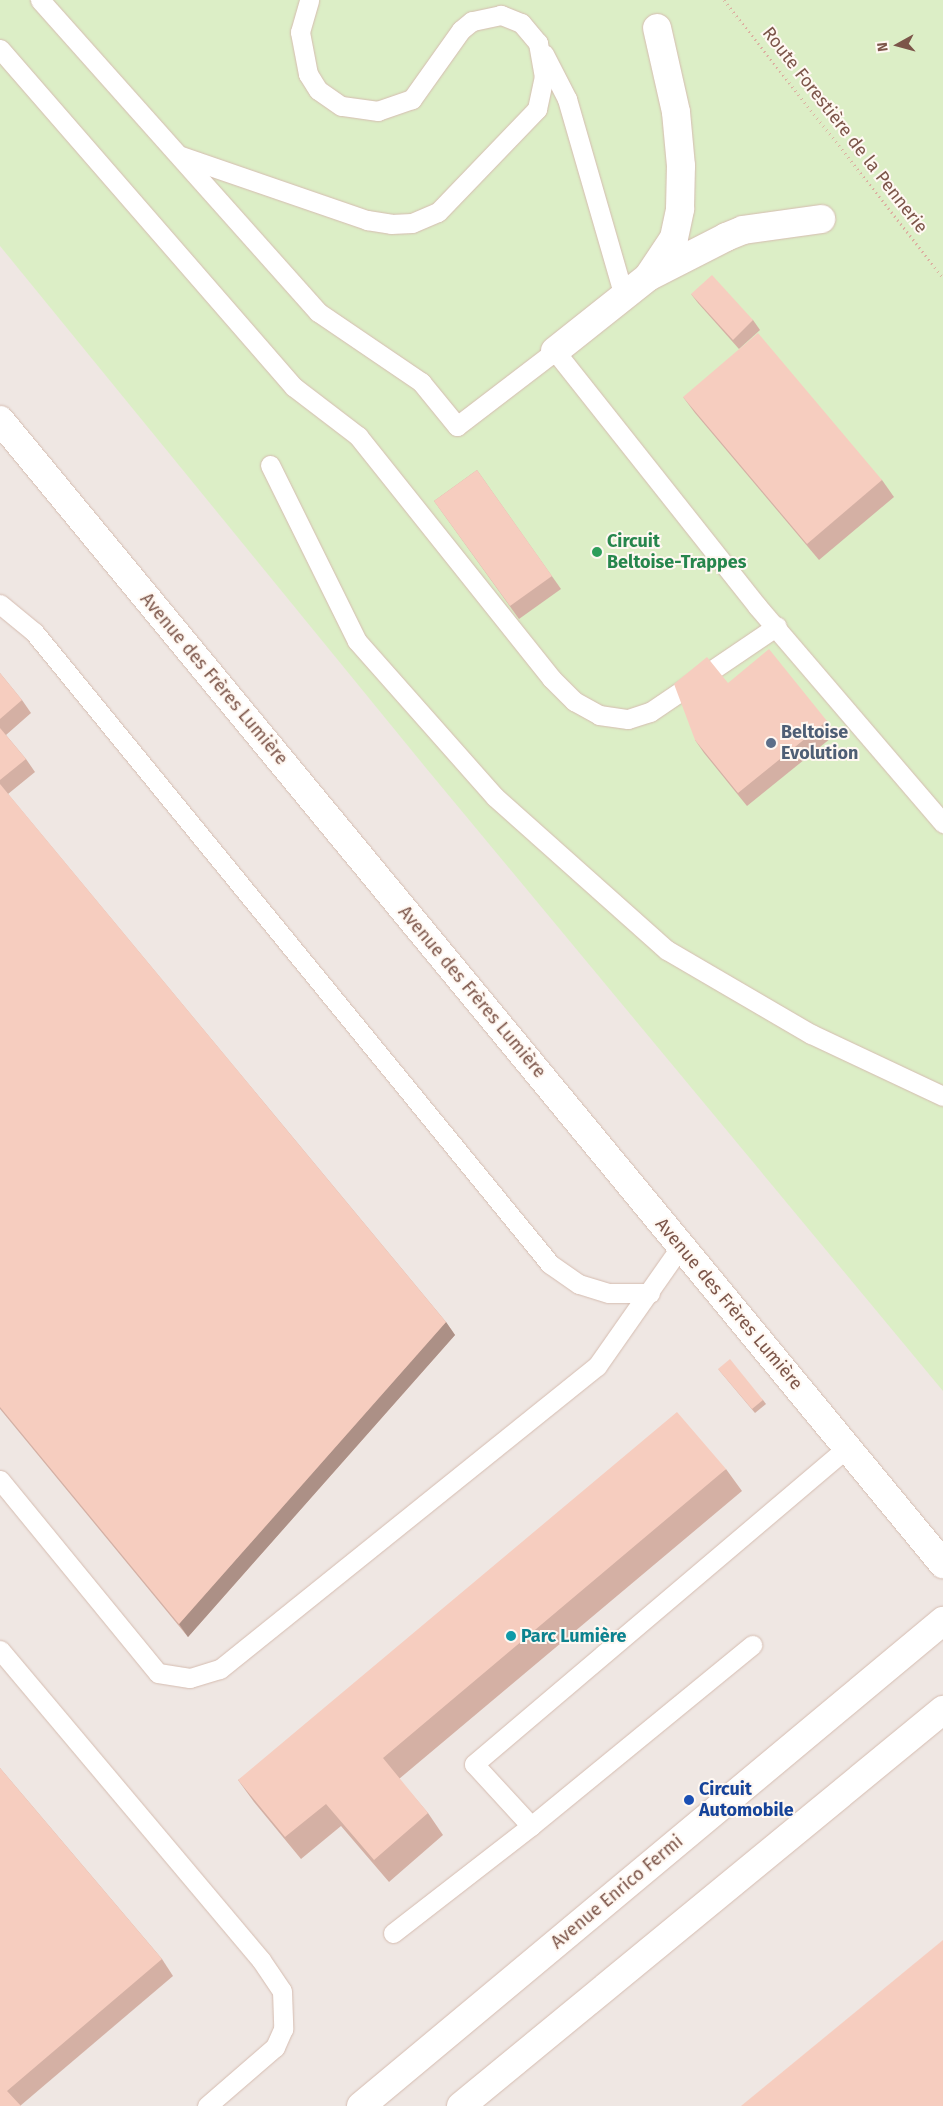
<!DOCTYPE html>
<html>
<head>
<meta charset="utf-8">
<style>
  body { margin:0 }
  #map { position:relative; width:943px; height:2106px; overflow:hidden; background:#fef4ea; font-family:"Fira Sans",sans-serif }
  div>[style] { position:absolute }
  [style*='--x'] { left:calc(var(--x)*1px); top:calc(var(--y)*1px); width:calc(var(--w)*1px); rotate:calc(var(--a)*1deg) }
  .industrial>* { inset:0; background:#efe7e3 }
  .green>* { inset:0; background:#dceec6 }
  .path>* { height:3px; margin-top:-1.5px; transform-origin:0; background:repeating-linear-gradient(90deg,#dcb0a1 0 1px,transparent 0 5px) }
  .roads { filter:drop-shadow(0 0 1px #d5bcb0) drop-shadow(0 0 1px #d5bcb0) }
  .lane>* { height:19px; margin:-9.5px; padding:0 9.5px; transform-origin:9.5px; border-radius:9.5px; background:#fff }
  .street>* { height:28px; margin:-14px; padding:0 14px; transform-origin:14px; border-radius:14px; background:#fff }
  .secondary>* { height:28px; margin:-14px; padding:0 14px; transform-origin:14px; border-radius:14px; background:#fff }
  .wall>* { inset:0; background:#d4b0a4 }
  .shaded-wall>* { inset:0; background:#ac9086 }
  .building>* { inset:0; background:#f6cdbf }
  .dots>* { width:14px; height:14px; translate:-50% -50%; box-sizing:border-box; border:2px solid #fff8f2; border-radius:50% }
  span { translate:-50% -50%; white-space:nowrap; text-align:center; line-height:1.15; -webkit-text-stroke:4px #fff8f2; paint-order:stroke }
  .street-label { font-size:18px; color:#7c5549 }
  .leisure-label { font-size:18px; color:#27864d; font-weight:700 }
  .left { translate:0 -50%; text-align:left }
  .service-label { font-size:18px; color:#4e5e75; font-weight:700 }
  .culture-label { font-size:18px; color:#0d838f; font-weight:700 }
  .transit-label { font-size:18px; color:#164399; font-weight:700 }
  .north { position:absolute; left:873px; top:20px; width:50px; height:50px; -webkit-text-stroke:4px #fff8f2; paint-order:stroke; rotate:263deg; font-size:14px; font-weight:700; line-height:20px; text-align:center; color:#7c5549 }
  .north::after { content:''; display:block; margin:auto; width:18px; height:22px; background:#7c5549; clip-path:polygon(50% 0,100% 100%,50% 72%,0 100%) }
</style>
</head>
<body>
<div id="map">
  <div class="industrial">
    <i style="clip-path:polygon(0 0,943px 338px,943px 2106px,0 2106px)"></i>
  </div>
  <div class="green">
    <i style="clip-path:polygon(0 0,943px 0,943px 1391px,426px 768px,0 246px)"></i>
  </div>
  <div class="path">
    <i style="--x:724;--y:0;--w:353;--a:51.7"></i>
  </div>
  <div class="roads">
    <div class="lane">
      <i style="--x:40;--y:0;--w:418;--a:48.3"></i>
      <i style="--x:318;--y:312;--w:125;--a:34.2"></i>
      <i style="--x:421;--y:382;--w:57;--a:50.7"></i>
      <i style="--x:457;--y:426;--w:123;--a:-37.4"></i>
      <i style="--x:555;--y:351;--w:325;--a:51.6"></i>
      <i style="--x:757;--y:606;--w:286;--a:49.4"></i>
      <i style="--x:0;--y:49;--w:448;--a:49"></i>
      <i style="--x:294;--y:387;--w:81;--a:37.4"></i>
      <i style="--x:358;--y:436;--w:310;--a:51.4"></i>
      <i style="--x:551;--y:678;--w:33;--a:45"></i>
      <i style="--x:574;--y:701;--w:29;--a:29"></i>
      <i style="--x:599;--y:715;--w:29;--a:8"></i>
      <i style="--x:628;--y:719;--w:23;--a:-18"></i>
      <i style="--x:650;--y:712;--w:153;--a:-34.1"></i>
      <i style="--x:544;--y:54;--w:51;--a:62.9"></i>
      <i style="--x:567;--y:99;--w:206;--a:73.9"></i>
      <i style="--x:181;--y:156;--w:197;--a:19"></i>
      <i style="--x:367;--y:220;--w:24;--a:9"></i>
      <i style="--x:391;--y:224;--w:21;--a:-3"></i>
      <i style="--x:412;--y:223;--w:28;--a:-23"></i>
      <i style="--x:438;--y:212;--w:143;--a:-46.1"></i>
      <i style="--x:537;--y:109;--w:33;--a:-78"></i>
      <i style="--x:544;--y:77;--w:35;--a:-100"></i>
      <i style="--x:538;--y:43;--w:26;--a:-130"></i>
      <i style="--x:521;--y:23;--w:22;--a:-158"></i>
      <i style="--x:501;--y:15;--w:30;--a:168"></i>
      <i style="--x:472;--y:21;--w:14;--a:141"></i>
      <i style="--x:461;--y:30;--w:85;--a:125.4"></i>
      <i style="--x:412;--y:99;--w:36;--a:161"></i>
      <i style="--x:378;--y:111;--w:37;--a:-172"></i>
      <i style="--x:341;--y:106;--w:28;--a:-145"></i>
      <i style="--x:318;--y:90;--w:19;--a:-122"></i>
      <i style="--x:308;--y:74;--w:43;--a:-100.8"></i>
      <i style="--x:300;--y:32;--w:33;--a:-74"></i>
      <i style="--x:270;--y:465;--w:196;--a:63.7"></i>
      <i style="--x:357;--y:641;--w:208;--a:48.5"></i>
      <i style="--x:495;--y:797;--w:230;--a:41.7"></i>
      <i style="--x:667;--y:950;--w:167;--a:30.3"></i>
      <i style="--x:811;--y:1034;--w:146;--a:25.2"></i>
      <i style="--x:0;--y:604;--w:44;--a:39.5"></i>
      <i style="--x:34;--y:632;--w:816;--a:50.77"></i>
      <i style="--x:550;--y:1264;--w:35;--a:35"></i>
      <i style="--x:579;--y:1284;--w:31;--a:17"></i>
      <i style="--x:609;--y:1293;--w:41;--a:0"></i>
      <i style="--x:0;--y:1480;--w:249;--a:50.7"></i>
      <i style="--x:158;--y:1673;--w:32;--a:9"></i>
      <i style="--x:190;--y:1678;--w:31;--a:-17"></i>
      <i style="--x:220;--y:1669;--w:484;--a:-38.8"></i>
      <i style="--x:597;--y:1366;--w:146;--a:-55"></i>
      <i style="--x:0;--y:1650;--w:405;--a:49.9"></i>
      <i style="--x:261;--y:1960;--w:37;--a:56"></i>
      <i style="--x:282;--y:1991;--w:38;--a:88"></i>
      <i style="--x:283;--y:2029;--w:20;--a:114"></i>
      <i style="--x:275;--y:2047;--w:90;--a:139.1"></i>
      <i style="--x:531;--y:1826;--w:286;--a:-39.3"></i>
      <i style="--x:393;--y:1933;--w:175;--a:-37.8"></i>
      <i style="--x:531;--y:1826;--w:84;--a:-132.6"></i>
      <i style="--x:474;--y:1764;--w:490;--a:-40.3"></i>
    </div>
    <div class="street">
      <i style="--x:650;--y:274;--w:43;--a:-56.3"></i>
      <i style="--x:674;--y:238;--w:30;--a:-78"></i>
      <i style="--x:680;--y:209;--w:43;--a:-88.7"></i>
      <i style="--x:681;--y:166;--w:54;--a:-95.3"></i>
      <i style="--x:676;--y:112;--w:86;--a:-102.7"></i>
      <i style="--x:555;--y:351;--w:119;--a:-38.5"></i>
      <i style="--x:648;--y:277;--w:88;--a:-27.1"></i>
      <i style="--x:726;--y:237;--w:18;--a:-22"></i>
      <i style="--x:743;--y:230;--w:79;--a:-8"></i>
    </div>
    <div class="secondary">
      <i style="--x:0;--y:420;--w:1483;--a:50.5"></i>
      <i style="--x:361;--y:2106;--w:758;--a:-39.81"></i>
      <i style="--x:461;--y:2106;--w:624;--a:-39.41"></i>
    </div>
  </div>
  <div class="wall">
    <i style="clip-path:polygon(691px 294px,753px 320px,760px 330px,739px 349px,698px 303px)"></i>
    <i style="clip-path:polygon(683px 397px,882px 480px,894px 497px,819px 560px,695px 413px)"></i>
    <i style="clip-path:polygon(477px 470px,561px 589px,519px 619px,434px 501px)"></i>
    <i style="clip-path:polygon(0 673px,22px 700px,31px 713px,6px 735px,26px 759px,35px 772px,8px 794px,446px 1322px,455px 1335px,188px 1637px,0 1409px)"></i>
    <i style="clip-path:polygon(728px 683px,827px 721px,836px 734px,747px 806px,704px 753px,695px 740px)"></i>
    <i style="clip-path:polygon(718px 1369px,763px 1400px,766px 1404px,755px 1413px)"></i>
    <i style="clip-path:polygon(726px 1469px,742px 1491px,399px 1779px,428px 1813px,443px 1835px,389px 1882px,341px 1826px,301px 1859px,254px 1802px,238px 1780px)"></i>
    <i style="clip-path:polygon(0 1768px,162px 1959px,173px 1976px,20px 2106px,0 2106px)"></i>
  </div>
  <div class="shaded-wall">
    <i style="clip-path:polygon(446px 1322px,455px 1335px,188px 1637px,179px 1624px)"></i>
  </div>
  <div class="building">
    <i style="clip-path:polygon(712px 275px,753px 320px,733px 340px,691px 294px)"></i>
    <i style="clip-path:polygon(758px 333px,882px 480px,807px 544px,683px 397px)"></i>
    <i style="clip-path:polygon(477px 470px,552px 576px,510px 606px,434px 501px)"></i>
    <i style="clip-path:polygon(769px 649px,827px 721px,738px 793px,695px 740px,674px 684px,707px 657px,728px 683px)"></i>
    <i style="clip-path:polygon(0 673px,22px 700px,0 719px)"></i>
    <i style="clip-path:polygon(0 728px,26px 759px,0 780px)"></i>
    <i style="clip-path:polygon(0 784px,446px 1322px,179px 1624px,0 1407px)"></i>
    <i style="clip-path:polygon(730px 1359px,763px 1400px,752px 1409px,718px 1369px)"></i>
    <i style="clip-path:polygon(677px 1412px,726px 1469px,383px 1758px,428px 1813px,374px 1860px,326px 1804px,285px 1837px,238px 1780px)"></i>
    <i style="clip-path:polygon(0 1768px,162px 1959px,7px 2091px,21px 2106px,0 2106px)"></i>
    <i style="clip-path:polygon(943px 1940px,943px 2106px,741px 2106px)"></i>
  </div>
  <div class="dots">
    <i style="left:597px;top:552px;background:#2e9e5b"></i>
    <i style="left:771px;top:743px;background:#5c6f8a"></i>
    <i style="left:511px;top:1636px;background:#0f9aa8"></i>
    <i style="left:689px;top:1800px;background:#1a4fb4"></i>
  </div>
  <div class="street-label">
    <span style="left:845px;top:130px;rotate:52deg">Route Forestière de la Pennerie</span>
    <span style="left:214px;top:679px;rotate:50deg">Avenue des Frères Lumière</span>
    <span style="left:472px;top:992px;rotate:50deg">Avenue des Frères Lumière</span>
    <span style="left:729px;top:1304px;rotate:50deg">Avenue des Frères Lumière</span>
    <span style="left:617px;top:1892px;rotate:-40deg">Avenue Enrico Fermi</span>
  </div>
  <div class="leisure-label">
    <span class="left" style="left:607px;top:552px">Circuit<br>Beltoise-Trappes</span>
  </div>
  <div class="service-label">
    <span class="left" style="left:781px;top:743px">Beltoise<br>Evolution</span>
  </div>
  <div class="culture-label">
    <span class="left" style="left:521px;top:1636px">Parc Lumière</span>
  </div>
  <div class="transit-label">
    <span class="left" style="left:699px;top:1800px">Circuit<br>Automobile</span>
  </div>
  <div class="north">N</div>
</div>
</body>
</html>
